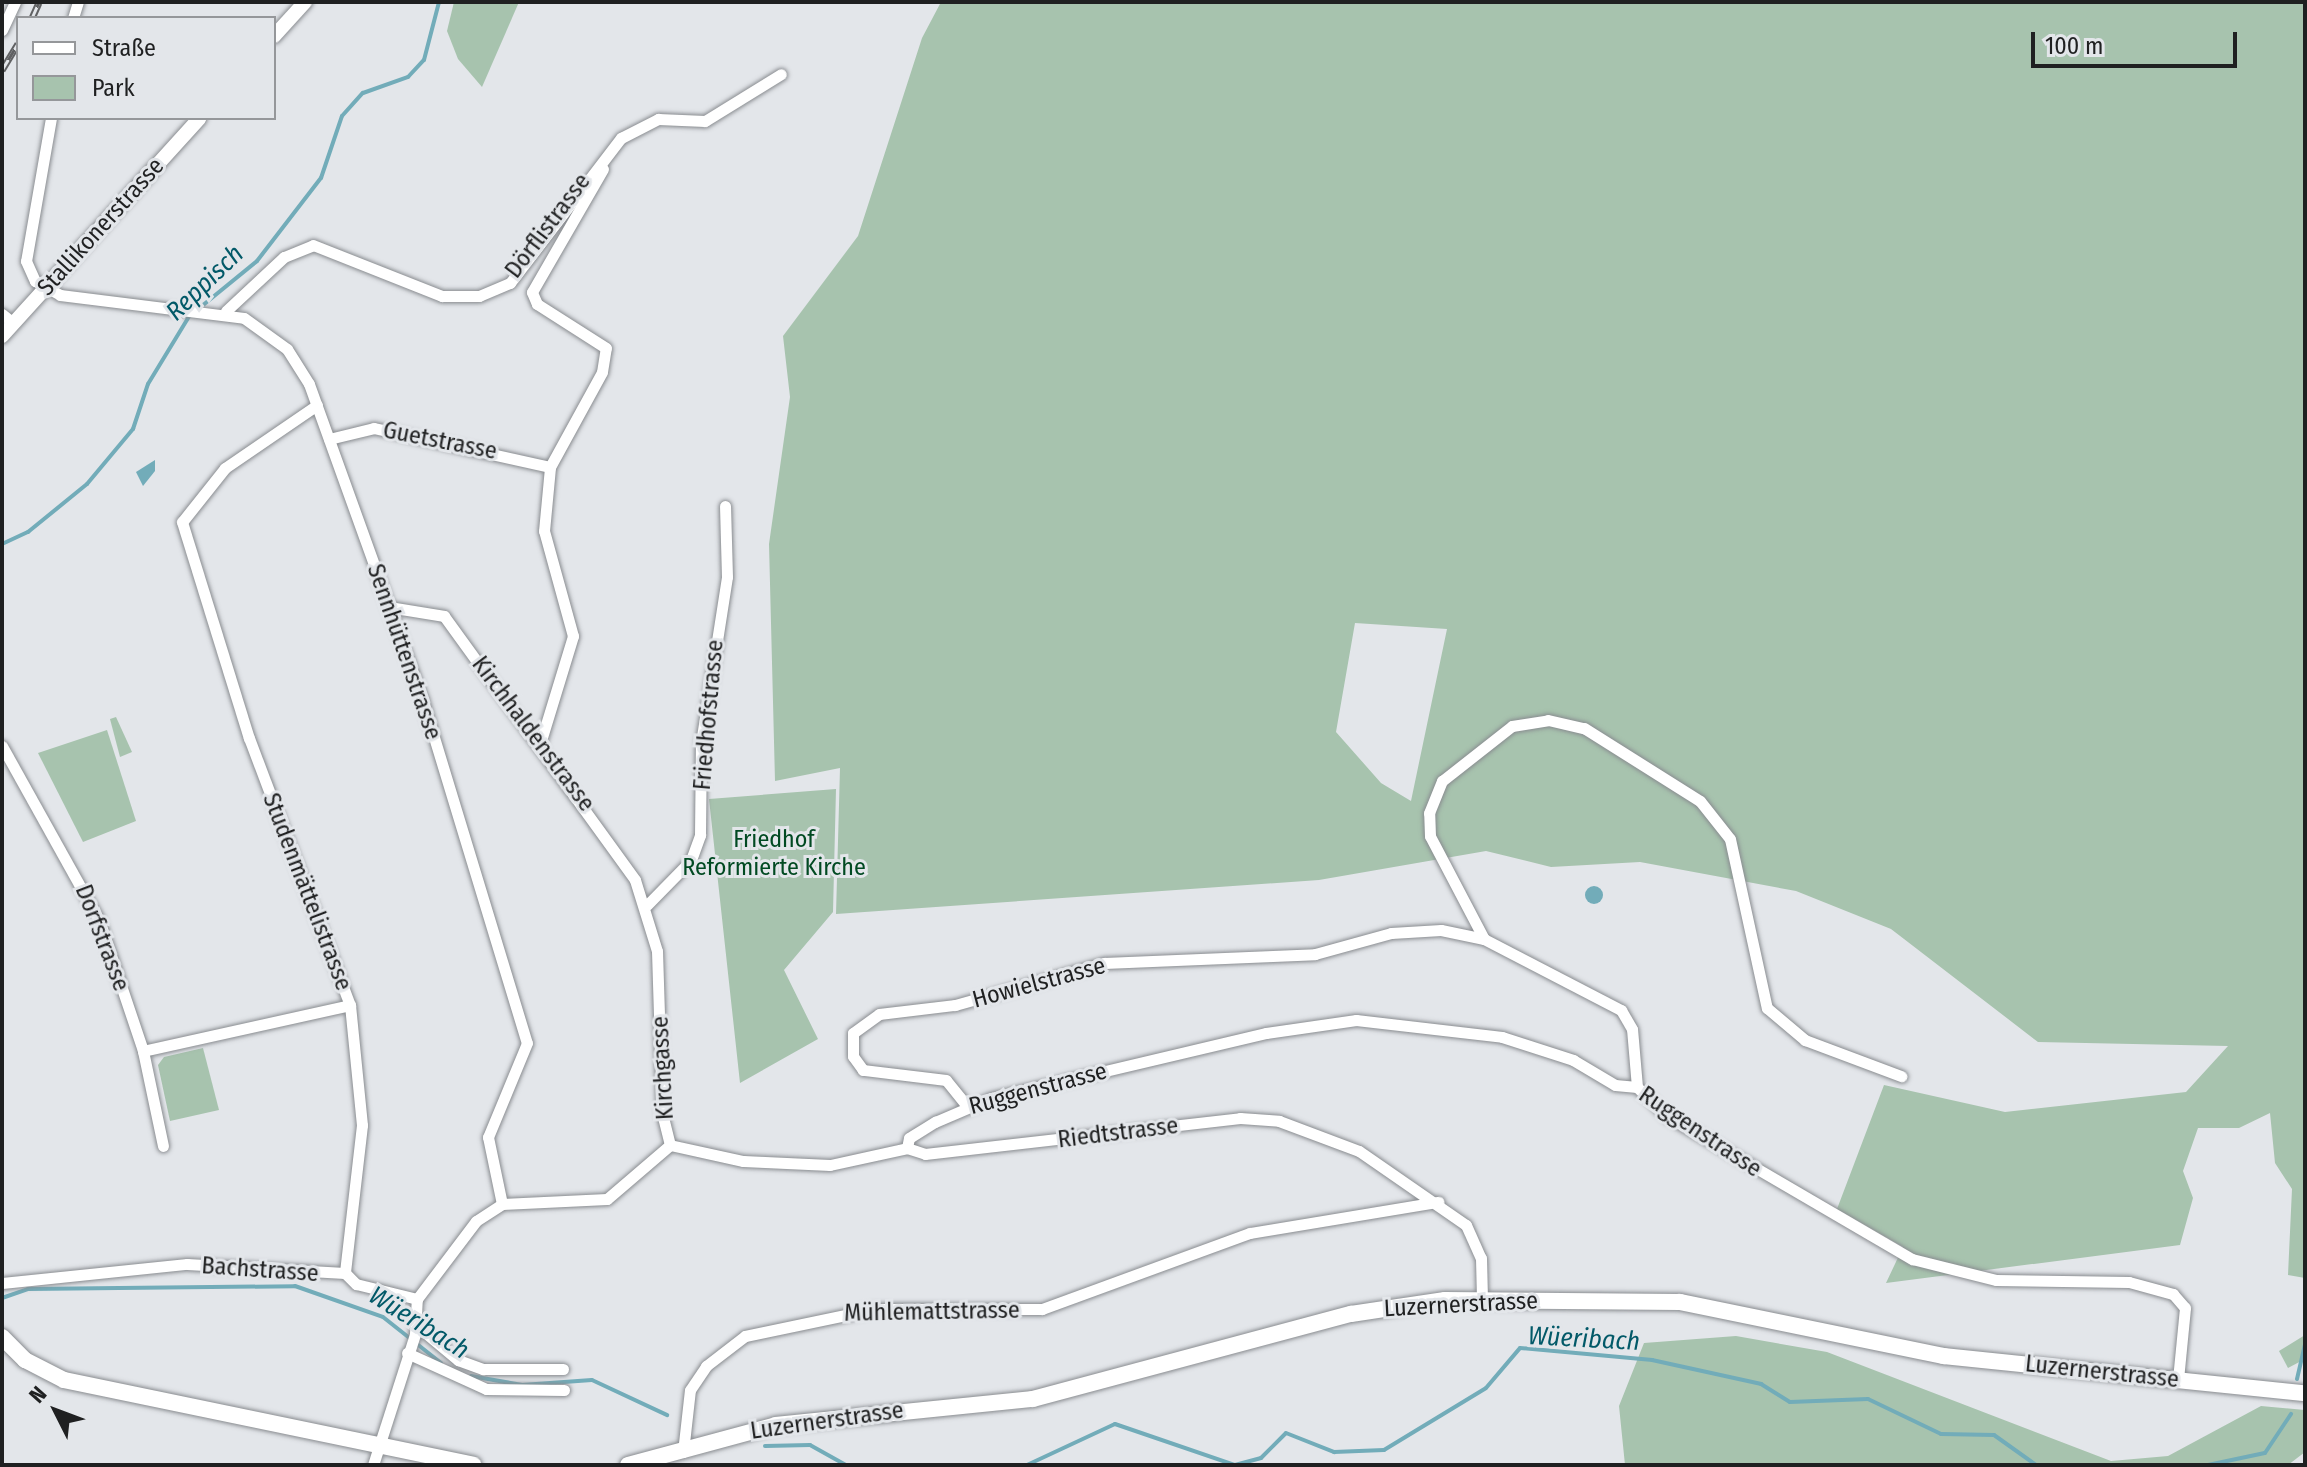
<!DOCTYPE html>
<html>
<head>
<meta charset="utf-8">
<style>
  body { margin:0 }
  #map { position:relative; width:2307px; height:1467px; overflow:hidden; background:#e3e6ea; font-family:"Fira Sans Condensed",sans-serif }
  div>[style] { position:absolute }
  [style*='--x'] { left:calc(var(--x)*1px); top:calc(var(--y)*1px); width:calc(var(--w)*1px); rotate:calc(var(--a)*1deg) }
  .green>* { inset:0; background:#a7c3ae }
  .water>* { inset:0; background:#72acb9 }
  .round { border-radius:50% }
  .stream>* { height:4px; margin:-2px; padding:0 2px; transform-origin:2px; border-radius:2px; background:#72acb9 }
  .roads { filter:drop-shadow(0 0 2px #898c90) drop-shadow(0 0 2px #898c90) }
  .minor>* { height:11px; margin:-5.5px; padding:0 5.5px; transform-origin:5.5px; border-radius:5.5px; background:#fff }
  .tertiary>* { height:14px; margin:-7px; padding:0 7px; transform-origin:7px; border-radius:7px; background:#fff }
  .secondary>* { height:16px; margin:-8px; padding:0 8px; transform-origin:8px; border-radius:8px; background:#fff }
  .rail>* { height:7px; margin-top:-3.5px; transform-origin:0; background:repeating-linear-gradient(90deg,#e3e6ea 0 12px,#606163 0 24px); box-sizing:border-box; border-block:2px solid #606163 }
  span { translate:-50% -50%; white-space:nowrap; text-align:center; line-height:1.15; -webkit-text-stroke:6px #e3e6ea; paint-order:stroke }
  .street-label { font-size:24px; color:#1f2021 }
  .park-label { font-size:24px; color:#014a22 }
  .water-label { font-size:26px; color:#025968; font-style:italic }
  .frame { position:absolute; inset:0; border:4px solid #1f2021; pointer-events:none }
  .legend { position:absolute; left:16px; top:16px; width:260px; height:104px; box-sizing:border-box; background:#e3e6ea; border:2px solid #95979a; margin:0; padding:10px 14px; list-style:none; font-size:24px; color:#1f2021 }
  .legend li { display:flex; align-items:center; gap:16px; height:40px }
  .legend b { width:40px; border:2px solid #95979a }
  .north { position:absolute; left:16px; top:1371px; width:80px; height:80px; -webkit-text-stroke:6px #e3e6ea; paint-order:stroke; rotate:312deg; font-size:22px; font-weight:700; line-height:32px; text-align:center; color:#1f2021 }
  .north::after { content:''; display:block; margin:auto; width:28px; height:36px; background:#1f2021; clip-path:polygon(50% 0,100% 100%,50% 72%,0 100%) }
  .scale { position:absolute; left:2031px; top:32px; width:206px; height:36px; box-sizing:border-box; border:4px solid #1f2021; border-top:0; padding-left:10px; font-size:24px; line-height:28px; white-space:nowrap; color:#1f2021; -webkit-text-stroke:6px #e3e6ea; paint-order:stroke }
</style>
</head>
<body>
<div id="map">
  <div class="green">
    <i style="clip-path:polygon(454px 2px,519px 2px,482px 87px,458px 59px,447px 31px)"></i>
    <i style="clip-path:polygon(evenodd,941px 2px,2305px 2px,2305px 1278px,2288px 1275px,2292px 1189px,2275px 1163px,2270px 1113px,2239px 1128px,2198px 1128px,2183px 1171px,2193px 1198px,2180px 1245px,1886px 1283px,1903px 1247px,1837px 1209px,1884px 1085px,2005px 1112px,2186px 1092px,2228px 1046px,2038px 1042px,1891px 929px,1796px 891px,1640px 862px,1551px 867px,1486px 851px,1319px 880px,836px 914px,840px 768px,775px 781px,769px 544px,790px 397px,783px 336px,858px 236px,922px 38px,941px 2px,1355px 623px,1447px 629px,1411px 801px,1381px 783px,1336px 732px,1355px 623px)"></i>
    <i style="clip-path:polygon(116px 717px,132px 752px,120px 757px,110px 719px)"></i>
    <i style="clip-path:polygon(107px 730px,136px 821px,83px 842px,38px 753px)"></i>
    <i style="clip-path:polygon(836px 789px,833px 912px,784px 970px,818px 1039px,740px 1083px,709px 799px)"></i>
    <i style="clip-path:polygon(203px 1048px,219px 1110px,170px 1121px,158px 1065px,164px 1057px)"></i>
    <i style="clip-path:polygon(2305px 1335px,2305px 1359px,2288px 1368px,2279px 1351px)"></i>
    <i style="clip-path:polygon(1736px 1336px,1827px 1352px,2111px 1461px,2168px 1456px,2261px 1406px,2305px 1410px,2305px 1452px,2288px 1465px,1625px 1465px,1619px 1406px,1644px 1343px)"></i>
  </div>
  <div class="water">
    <i style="clip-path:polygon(155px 460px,155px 471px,143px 486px,136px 472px)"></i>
    <i class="round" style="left:1585px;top:886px;width:18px;height:18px"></i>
  </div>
  <div class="stream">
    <i style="--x:197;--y:310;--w:77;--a:-39.2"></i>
    <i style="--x:257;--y:261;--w:105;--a:-52.4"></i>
    <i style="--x:321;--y:178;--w:65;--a:-71.3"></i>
    <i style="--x:342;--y:116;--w:31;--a:-48"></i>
    <i style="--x:363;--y:93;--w:48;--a:-19.6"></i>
    <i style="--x:408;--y:77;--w:23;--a:-47"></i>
    <i style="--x:424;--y:60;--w:60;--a:-75.5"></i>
    <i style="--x:2;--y:544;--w:29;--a:-25"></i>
    <i style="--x:28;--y:532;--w:76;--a:-39.1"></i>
    <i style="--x:87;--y:484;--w:72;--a:-50.1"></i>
    <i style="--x:133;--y:429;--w:47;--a:-71.6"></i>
    <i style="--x:148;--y:384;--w:81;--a:-58.7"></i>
    <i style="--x:2;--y:1298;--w:28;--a:-19"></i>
    <i style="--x:28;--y:1289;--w:267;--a:-0.6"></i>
    <i style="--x:295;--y:1286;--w:93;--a:19.4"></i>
    <i style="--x:383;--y:1317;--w:74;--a:38.4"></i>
    <i style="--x:471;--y:1376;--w:52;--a:10"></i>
    <i style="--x:522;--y:1385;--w:70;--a:-4.1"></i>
    <i style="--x:592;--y:1380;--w:83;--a:25"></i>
    <i style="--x:2297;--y:1379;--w:35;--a:-77"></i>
    <i style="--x:765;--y:1446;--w:45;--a:-1.3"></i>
    <i style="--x:810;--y:1445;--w:41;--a:29.1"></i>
    <i style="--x:1027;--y:1465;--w:97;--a:-25"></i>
    <i style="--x:1115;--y:1424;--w:127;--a:18.9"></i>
    <i style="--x:1235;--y:1465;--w:27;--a:-15"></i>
    <i style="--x:1261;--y:1458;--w:35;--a:-45"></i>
    <i style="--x:1286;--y:1433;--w:52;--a:21.6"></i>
    <i style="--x:1334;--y:1452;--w:50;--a:-2.3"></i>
    <i style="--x:1384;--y:1450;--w:119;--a:-31.3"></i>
    <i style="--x:1486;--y:1388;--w:52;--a:-49.6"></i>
    <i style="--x:1520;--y:1348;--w:133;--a:5.2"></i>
    <i style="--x:1652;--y:1360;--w:112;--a:12.4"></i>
    <i style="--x:1761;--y:1384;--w:34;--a:32"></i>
    <i style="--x:1790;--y:1402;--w:78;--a:-2.2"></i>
    <i style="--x:1868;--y:1399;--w:81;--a:25.6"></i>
    <i style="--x:1941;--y:1434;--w:53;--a:1.1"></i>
    <i style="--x:1994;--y:1435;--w:52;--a:35.5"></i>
    <i style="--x:2208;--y:1465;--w:58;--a:-11.9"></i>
    <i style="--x:2265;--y:1453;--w:47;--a:-56.3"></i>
  </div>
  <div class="roads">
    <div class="minor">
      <i style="--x:73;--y:18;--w:17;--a:-73"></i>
      <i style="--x:2;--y:30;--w:31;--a:-65"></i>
      <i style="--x:51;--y:118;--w:145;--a:99.9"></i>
      <i style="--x:26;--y:261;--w:22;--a:66"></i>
      <i style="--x:35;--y:281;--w:29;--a:29"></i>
      <i style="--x:60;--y:295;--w:185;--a:7.1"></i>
      <i style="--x:244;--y:318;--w:53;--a:35.8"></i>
      <i style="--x:287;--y:349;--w:41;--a:57.8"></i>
      <i style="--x:309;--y:384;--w:337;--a:70.2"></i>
      <i style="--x:423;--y:701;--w:357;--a:73.1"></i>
      <i style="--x:527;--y:1043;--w:102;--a:112.5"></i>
      <i style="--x:488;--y:1137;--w:68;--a:78.2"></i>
      <i style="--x:226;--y:311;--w:79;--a:-43"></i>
      <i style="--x:284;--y:257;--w:31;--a:-22"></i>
      <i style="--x:313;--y:245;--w:139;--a:21.6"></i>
      <i style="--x:442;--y:296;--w:37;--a:0"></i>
      <i style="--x:479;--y:296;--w:34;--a:-23"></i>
      <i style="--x:510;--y:283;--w:183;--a:-52.6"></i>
      <i style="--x:621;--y:138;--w:42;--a:-27.2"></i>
      <i style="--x:658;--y:119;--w:47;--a:2.4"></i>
      <i style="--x:705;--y:121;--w:89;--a:-31.7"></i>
      <i style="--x:2;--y:314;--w:14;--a:39"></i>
      <i style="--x:317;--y:405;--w:112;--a:145.6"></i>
      <i style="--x:225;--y:468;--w:69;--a:128.5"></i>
      <i style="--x:182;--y:522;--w:226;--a:72.8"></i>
      <i style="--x:249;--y:738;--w:285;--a:69.3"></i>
      <i style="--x:350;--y:1005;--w:121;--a:84.3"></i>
      <i style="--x:362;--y:1125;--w:149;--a:96.6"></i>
      <i style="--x:329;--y:439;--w:46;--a:-13.7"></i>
      <i style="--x:374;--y:428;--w:180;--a:12.5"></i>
      <i style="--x:389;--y:607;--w:56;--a:9.3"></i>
      <i style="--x:444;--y:616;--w:326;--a:54.1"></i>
      <i style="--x:635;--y:880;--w:74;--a:72.8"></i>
      <i style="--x:657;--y:951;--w:162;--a:88.2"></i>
      <i style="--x:662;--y:1113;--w:33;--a:76"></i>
      <i style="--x:540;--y:744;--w:113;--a:-73"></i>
      <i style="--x:573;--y:636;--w:109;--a:-105.4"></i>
      <i style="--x:544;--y:531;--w:64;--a:-84.6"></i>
      <i style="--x:550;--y:467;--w:108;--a:-61.3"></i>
      <i style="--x:602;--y:372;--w:24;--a:-81"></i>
      <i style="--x:606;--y:348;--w:82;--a:-147.5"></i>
      <i style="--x:537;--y:304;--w:13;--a:-113"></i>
      <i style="--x:532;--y:292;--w:142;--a:-60"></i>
      <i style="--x:2;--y:746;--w:199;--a:60.9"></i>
      <i style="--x:99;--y:920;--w:138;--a:71.4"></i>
      <i style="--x:143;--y:1051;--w:97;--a:78.1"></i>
      <i style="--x:647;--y:905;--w:63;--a:-45.6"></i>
      <i style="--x:691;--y:860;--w:27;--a:-70"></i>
      <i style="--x:700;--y:835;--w:92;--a:-89.4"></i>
      <i style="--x:701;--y:743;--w:168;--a:-81.1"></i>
      <i style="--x:727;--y:577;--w:71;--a:-91.6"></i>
      <i style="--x:143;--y:1051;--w:212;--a:-12.5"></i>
      <i style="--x:1637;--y:1087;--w:58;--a:-94.9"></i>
      <i style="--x:1632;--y:1029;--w:22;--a:-120"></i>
      <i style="--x:1621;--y:1010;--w:154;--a:-152.6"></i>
      <i style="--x:1484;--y:939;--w:116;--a:-117.7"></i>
      <i style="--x:1430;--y:836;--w:23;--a:-92"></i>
      <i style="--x:1429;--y:813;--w:35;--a:-68"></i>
      <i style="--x:1442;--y:781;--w:89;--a:-38.2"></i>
      <i style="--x:1512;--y:726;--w:36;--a:-9"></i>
      <i style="--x:1548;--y:720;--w:37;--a:13"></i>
      <i style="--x:1584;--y:728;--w:137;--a:32.2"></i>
      <i style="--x:1700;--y:801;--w:48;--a:51.7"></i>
      <i style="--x:1730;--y:839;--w:173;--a:77.7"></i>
      <i style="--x:1767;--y:1008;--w:50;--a:40.1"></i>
      <i style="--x:1805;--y:1040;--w:103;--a:20.6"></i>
      <i style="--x:967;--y:1106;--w:33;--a:-129"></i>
      <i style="--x:946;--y:1080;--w:84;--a:-173.1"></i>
      <i style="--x:863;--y:1070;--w:17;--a:-126"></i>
      <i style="--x:853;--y:1056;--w:23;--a:-90"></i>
      <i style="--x:853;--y:1033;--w:32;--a:-36"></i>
      <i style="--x:879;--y:1014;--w:77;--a:-6.8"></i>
      <i style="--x:955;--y:1005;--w:155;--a:-15.7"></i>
      <i style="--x:1104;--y:963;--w:211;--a:-2.4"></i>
      <i style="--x:1315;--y:954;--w:79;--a:-15.4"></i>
      <i style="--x:1391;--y:933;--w:50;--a:-3.4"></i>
      <i style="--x:1441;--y:930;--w:44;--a:11.8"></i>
      <i style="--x:670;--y:1145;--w:75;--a:12.4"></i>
      <i style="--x:743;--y:1161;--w:87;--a:2.6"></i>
      <i style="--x:830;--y:1165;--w:79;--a:-12.4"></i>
      <i style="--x:907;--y:1148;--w:19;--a:18"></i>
      <i style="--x:925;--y:1154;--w:317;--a:-6.5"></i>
      <i style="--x:1240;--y:1118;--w:39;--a:4"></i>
      <i style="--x:1279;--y:1121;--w:85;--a:20.6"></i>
      <i style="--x:1359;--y:1151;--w:130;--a:34.7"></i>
      <i style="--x:1466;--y:1225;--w:36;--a:66"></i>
      <i style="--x:1481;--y:1258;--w:41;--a:88.6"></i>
      <i style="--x:907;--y:1148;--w:10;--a:-79"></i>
      <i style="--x:909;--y:1138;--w:31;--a:-32"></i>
      <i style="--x:935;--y:1122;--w:61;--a:-23.2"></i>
      <i style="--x:991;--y:1098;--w:283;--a:-13.3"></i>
      <i style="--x:1266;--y:1033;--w:91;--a:-8.2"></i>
      <i style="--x:1356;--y:1020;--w:147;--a:6.6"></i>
      <i style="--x:1502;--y:1037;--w:75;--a:17.9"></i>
      <i style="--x:1573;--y:1060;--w:49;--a:30.8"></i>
      <i style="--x:1615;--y:1085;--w:22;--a:5"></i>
      <i style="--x:1637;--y:1087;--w:42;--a:44"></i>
      <i style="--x:1667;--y:1116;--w:284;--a:30.3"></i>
      <i style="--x:1912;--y:1259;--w:87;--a:14"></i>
      <i style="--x:1996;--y:1280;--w:133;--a:0.9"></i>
      <i style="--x:2129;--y:1282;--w:46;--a:15.3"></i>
      <i style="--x:2173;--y:1294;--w:18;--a:49"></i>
      <i style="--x:2185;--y:1308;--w:72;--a:95.6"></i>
      <i style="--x:345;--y:1273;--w:16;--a:45"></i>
      <i style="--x:356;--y:1284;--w:63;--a:13.8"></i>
      <i style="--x:2;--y:1283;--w:186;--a:-5.9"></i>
      <i style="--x:187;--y:1264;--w:158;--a:3.3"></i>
      <i style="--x:416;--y:1325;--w:55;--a:39.8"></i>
      <i style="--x:458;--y:1360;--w:27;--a:20"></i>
      <i style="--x:483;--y:1369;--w:80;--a:0"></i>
      <i style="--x:407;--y:1353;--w:87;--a:24.5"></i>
      <i style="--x:486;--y:1389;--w:78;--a:0.7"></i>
      <i style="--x:683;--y:1452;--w:62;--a:-83.6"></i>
      <i style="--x:690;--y:1390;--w:29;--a:-56"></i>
      <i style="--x:706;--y:1366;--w:49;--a:-37.6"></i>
      <i style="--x:745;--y:1336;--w:132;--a:-11.8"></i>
      <i style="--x:874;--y:1309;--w:168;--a:0"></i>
      <i style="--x:1042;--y:1309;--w:221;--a:-20.1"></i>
      <i style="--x:1250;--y:1233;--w:191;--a:-9.4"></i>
      <i style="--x:373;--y:1465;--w:138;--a:-72.2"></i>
      <i style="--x:415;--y:1334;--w:35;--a:-87"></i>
      <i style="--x:417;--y:1299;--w:98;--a:-52.9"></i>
      <i style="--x:476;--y:1221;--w:31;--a:-33"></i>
      <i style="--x:502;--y:1204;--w:105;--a:-2.7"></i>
      <i style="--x:607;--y:1199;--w:83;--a:-40.6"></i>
    </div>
    <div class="tertiary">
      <i style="--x:274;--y:36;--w:46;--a:-47.6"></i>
      <i style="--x:2;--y:336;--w:294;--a:-47.8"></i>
    </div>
    <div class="secondary">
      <i style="--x:2;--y:1337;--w:33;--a:45"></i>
      <i style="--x:25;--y:1360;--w:44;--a:27.1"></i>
      <i style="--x:64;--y:1380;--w:418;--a:11.7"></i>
      <i style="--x:628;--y:1465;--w:153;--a:-15.1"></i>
      <i style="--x:776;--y:1425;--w:258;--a:-5.8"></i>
      <i style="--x:1033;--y:1399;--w:329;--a:-15"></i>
      <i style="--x:1351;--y:1314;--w:95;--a:-8.5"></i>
      <i style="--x:1445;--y:1300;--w:235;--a:0.5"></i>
      <i style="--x:1680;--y:1302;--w:269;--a:11.6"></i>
      <i style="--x:1944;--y:1356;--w:363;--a:5.9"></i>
    </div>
  </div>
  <div class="rail">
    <i style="--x:32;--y:18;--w:17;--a:-66"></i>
    <i style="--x:2;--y:70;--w:31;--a:-59"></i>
  </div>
  <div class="street-label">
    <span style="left:548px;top:226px;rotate:-53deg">Dörflistrasse</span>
    <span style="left:101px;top:227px;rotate:-48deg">Stallikonerstrasse</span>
    <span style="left:440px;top:441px;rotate:11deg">Guetstrasse</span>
    <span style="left:404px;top:652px;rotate:71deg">Sennhüttenstrasse</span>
    <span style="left:709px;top:715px;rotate:-85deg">Friedhofstrasse</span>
    <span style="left:533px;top:734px;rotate:53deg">Kirchhaldenstrasse</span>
    <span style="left:307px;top:892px;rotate:69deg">Studenmättelistrasse</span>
    <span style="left:102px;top:938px;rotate:69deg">Dorfstrasse</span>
    <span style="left:1039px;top:983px;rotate:-15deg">Howielstrasse</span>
    <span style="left:663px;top:1068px;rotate:-93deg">Kirchgasse</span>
    <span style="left:1038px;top:1089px;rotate:-15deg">Ruggenstrasse</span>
    <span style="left:1700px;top:1132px;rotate:34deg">Ruggenstrasse</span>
    <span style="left:1118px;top:1133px;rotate:-7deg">Riedtstrasse</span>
    <span style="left:260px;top:1270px;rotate:4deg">Bachstrasse</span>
    <span style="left:1461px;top:1305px;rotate:-3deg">Luzernerstrasse</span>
    <span style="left:932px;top:1312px;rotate:-1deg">Mühlemattstrasse</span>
    <span style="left:2102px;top:1372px;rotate:6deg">Luzernerstrasse</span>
    <span style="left:827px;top:1421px;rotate:-8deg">Luzernerstrasse</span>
  </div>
  <div class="park-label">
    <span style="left:774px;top:854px">Friedhof<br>Reformierte Kirche</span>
  </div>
  <div class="water-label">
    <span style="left:205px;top:283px;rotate:-44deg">Reppisch</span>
    <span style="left:419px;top:1323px;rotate:32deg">Wüeribach</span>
    <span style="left:1584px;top:1339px;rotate:3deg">Wüeribach</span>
  </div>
  <div class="frame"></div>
  <ul class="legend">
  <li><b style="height:10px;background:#fff"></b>Straße</li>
  <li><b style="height:22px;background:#a7c3ae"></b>Park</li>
  </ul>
  <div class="north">N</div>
  <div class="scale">100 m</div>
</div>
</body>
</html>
